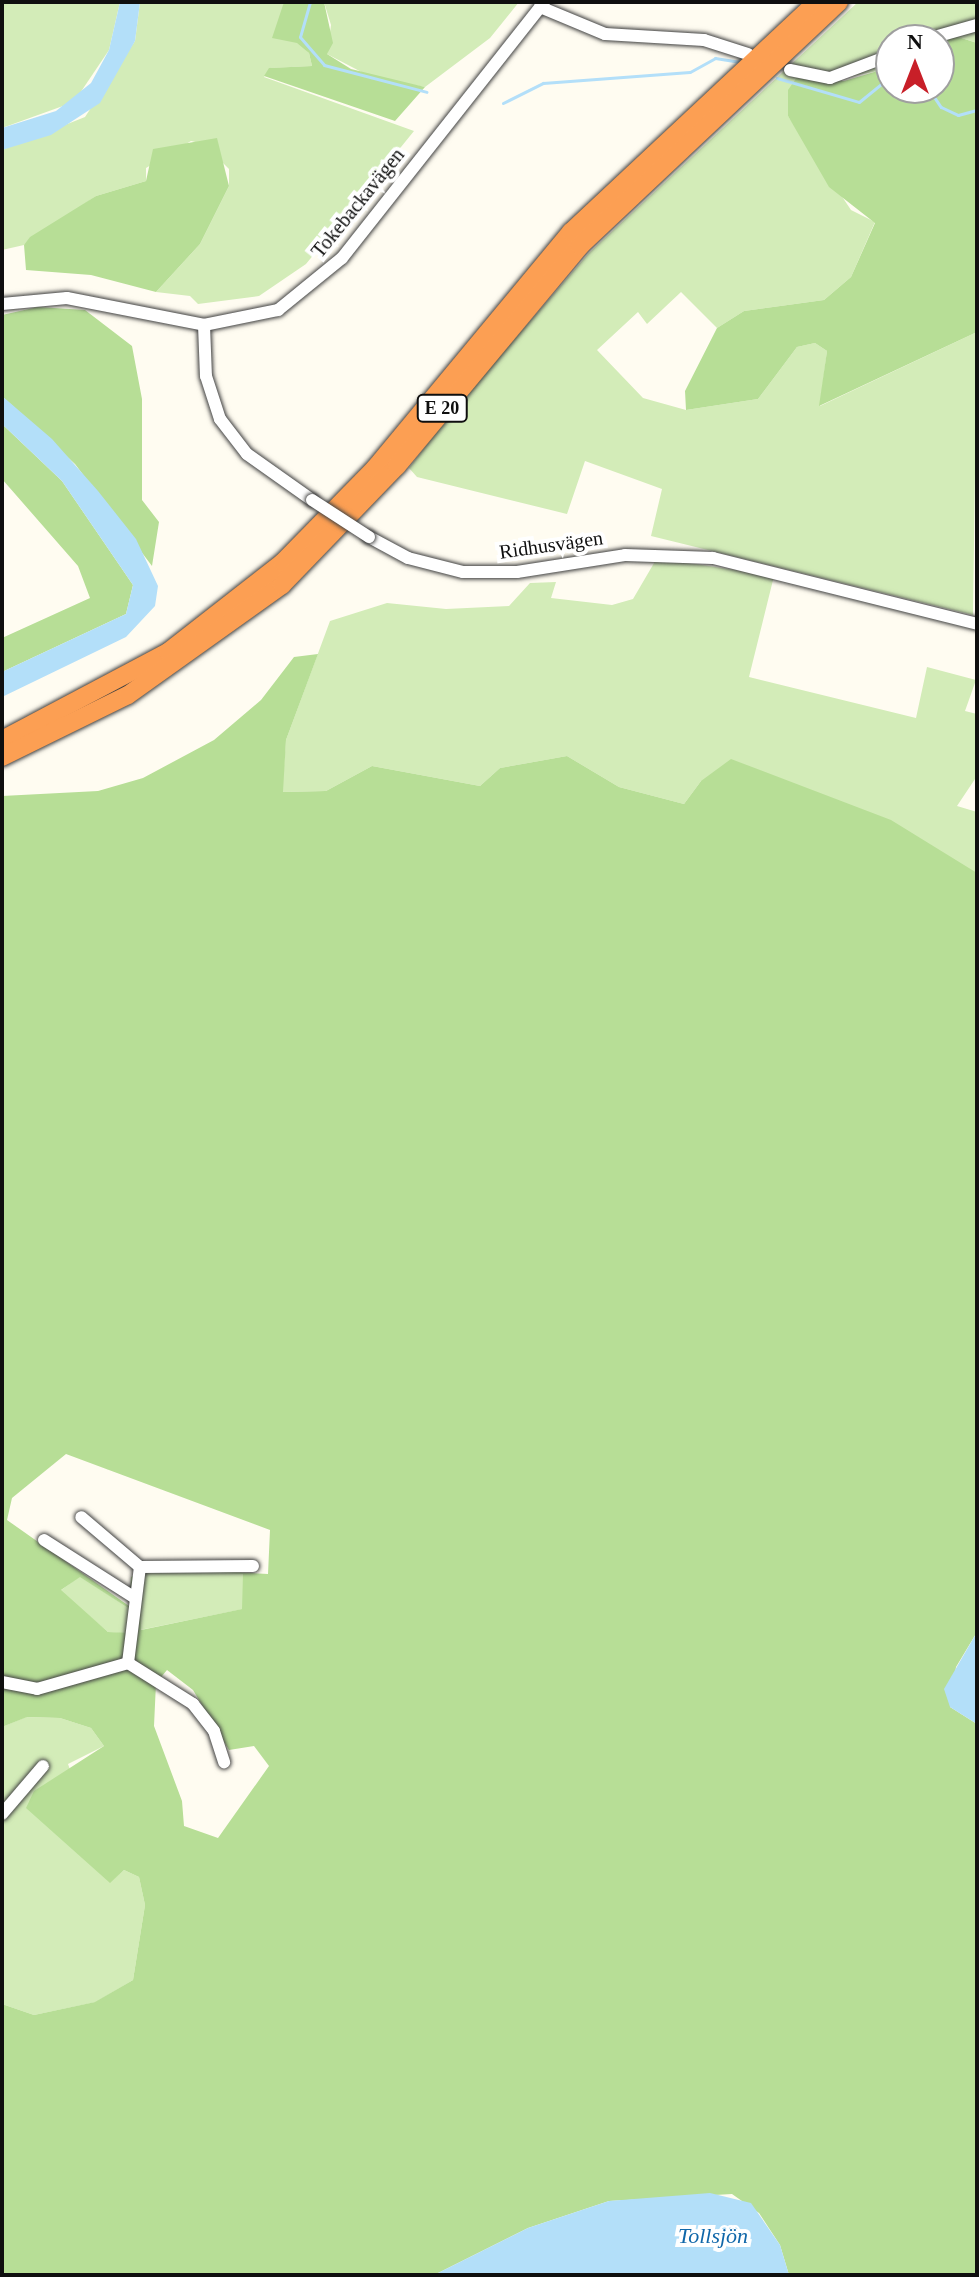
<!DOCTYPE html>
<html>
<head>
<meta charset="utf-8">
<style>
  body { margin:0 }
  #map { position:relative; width:979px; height:2277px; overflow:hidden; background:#fffcf1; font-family:"Times New Roman",serif }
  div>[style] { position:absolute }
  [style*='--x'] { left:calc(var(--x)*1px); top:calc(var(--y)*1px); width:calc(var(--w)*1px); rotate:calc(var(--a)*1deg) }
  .green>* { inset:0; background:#d3ecb8 }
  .forest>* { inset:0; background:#b7de96 }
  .water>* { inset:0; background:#b3dff9 }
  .stream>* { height:3px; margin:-1.5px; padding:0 1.5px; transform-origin:1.5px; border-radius:1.5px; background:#b3dff9 }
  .roads { filter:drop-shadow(0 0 2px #424242) drop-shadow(0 0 2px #424242) }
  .minor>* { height:12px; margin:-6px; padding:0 6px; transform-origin:6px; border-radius:6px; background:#fff }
  .highway>* { height:18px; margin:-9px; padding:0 9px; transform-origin:9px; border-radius:9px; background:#fc9f53 }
  .bridges { filter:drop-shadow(0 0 2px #424242) drop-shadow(0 0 2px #424242) }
  .minor-bridge>* { height:12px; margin:-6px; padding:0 6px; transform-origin:6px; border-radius:6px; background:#fff }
  span { translate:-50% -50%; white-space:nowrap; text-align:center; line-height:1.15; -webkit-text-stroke:8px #fff; paint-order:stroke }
  .shield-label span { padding:2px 6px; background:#fff; border:2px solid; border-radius:6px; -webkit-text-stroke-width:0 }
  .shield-label { font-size:18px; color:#0f0f0f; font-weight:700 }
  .street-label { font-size:20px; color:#0f0f0f }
  .water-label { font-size:22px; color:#1067a9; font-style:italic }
  .frame { position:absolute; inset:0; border:4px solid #0f0f0f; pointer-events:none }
  .north { position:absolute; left:875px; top:24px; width:80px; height:80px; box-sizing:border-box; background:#fff; border:2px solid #9f9f9f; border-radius:50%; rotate:0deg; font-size:22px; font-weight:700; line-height:32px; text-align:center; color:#0f0f0f }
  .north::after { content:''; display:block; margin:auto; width:28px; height:36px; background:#c81f28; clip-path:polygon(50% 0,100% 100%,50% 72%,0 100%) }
</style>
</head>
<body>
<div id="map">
  <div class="green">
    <i style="clip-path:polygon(2px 2px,120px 2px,109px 50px,74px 102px,2px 128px)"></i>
    <i style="clip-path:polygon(140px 2px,284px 2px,281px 19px,309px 53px,312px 66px,270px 68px,264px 77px,414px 131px,306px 264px,259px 296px,198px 304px,190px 296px,156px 292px,200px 244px,229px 186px,229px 169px,204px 144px,191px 141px,146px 168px,146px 181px,96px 196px,24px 245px,2px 250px,2px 150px,85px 117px,135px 41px)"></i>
    <i style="clip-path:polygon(324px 2px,519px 2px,490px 38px,425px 87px,371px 77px,327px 54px,331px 25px)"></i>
    <i style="clip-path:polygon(858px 2px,977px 2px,977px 43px,955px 36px,891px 40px,891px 67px,883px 70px,818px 83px,797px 77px,788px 116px,851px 210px,875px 222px,851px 277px,824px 300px,744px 311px,717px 328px,681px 292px,647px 324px,638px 312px,597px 350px,643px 398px,686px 410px,758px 399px,797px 347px,815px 343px,827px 351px,820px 406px,977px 332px,973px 615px,651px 536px,662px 489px,585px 461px,567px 514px,417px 477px,409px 468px,455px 408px,589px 253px)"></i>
    <i style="clip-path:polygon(657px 558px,774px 576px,749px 677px,916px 718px,927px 667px,976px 680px,965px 711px,977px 714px,977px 776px,957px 806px,977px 812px,977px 873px,701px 781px,684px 804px,619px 787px,567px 756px,500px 768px,480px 786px,372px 766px,326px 791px,282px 792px,286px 740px,330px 621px,387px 603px,446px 609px,509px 606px,530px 583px,556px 582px,551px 598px,612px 605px,633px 599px)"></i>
    <i style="clip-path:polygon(148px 1569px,243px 1573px,243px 1609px,140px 1630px,139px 1577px)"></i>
    <i style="clip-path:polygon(80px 1576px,128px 1608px,131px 1634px,108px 1632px,60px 1591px)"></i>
    <i style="clip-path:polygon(26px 1717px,60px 1718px,91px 1728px,104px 1746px,68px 1764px,110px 1882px,124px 1870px,139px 1877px,145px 1905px,133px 1980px,96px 2002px,34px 2015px,2px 2004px,2px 1727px)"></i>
  </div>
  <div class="forest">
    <i style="clip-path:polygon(284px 2px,324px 2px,333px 43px,327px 54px,351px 69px,425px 87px,395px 121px,264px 76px,269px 68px,312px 66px,309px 53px,297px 43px,272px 38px)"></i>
    <i style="clip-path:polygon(955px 36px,977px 43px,977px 332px,819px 406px,827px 351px,815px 343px,797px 347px,758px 399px,686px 410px,685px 391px,717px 328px,744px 311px,824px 300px,851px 277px,875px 223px,829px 187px,788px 116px,788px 90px,797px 77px,844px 81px,891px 67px,891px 88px,939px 88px,939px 41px)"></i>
    <i style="clip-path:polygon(217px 138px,229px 186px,200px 244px,156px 292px,91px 275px,26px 270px,24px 245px,30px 237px,96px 196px,146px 181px,153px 149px)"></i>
    <i style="clip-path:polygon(38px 307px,85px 310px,132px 346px,142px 399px,142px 500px,159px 522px,152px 566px,75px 464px,2px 396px,2px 315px)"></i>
    <i style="clip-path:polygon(2px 424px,62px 481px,133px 585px,126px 614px,2px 672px,2px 638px,90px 598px,78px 566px,2px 479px)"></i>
    <i style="clip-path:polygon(evenodd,318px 654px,286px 740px,283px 792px,326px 791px,372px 766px,480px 786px,500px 768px,567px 756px,619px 787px,684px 804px,701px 781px,731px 759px,891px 820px,977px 873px,977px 1632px,956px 1667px,950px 1707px,977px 1724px,977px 2275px,789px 2275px,780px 2245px,759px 2213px,732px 2194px,609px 2201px,528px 2228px,434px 2275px,2px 2275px,2px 2004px,34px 2015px,95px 2002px,133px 1980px,145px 1905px,139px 1877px,124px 1870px,110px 1883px,26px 1808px,34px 1791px,104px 1746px,91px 1728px,60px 1718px,27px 1717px,2px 1727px,2px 796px,98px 791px,143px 778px,214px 740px,261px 700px,294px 657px,318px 654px,66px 1454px,270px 1530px,268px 1574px,149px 1567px,131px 1577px,129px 1606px,7px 1520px,12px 1498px,66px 1454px,318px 654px,148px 1569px,243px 1574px,242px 1609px,141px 1630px,139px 1577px,148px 1569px,318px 654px,80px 1577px,128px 1608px,131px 1633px,108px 1632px,61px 1590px,80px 1577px,318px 654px,167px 1670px,193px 1690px,229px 1750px,254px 1746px,269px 1766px,218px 1838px,184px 1826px,182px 1801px,154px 1726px,156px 1683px,167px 1670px)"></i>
  </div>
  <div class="water">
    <i style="clip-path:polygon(120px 2px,140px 2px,135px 41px,100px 103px,51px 135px,2px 150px,2px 128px,56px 111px,91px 83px,109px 50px)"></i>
    <i style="clip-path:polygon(2px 396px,52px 439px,98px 491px,136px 539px,158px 586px,155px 606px,126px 637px,2px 697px,2px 672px,126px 614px,133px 585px,62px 481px,2px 424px)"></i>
    <i style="clip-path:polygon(977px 1632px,977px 1724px,950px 1707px,944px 1689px)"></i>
    <i style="clip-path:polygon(710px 2193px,751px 2203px,780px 2245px,789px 2275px,434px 2275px,528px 2228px,609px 2201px)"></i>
  </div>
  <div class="stream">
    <i style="--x:310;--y:2;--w:36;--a:106"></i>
    <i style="--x:300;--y:37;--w:37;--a:49"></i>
    <i style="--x:324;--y:65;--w:106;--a:14.7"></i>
    <i style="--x:777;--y:78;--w:85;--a:16.3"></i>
    <i style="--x:859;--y:102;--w:41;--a:-39.1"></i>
    <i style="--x:928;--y:88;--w:23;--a:56"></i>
    <i style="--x:941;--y:107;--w:19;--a:25"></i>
    <i style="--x:958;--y:115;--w:20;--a:-15"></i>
    <i style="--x:503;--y:103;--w:45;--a:-26.6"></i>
    <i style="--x:543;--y:83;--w:147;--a:-4.3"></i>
    <i style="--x:690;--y:72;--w:29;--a:-29"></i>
    <i style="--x:715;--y:58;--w:24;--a:9"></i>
  </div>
  <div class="roads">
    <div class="minor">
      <i style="--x:540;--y:7;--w:70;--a:22.6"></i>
      <i style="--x:605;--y:34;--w:99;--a:3.5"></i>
      <i style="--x:704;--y:40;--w:46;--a:17.7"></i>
      <i style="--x:924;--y:40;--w:55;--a:-15.8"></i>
      <i style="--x:790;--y:70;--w:41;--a:11.3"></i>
      <i style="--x:830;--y:78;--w:65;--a:-20.7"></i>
      <i style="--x:2;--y:304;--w:65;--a:-5.3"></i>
      <i style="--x:67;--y:298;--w:140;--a:11.1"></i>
      <i style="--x:204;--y:325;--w:76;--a:-11.5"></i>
      <i style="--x:278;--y:310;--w:82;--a:-39.1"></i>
      <i style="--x:342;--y:258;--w:326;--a:-51.7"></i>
      <i style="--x:204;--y:325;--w:51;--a:87.8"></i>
      <i style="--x:206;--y:376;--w:45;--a:72"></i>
      <i style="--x:220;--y:419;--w:44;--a:52.4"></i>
      <i style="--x:247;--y:454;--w:80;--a:35.3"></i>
      <i style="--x:369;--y:537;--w:44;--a:28.3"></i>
      <i style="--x:408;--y:558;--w:57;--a:14.3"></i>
      <i style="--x:463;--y:572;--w:54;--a:0"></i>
      <i style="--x:517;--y:572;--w:109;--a:-8.9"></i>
      <i style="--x:625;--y:555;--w:88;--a:2"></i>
      <i style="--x:713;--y:558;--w:272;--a:14"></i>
      <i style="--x:44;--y:1540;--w:108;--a:32.5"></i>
      <i style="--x:140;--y:1567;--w:113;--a:-0.5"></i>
      <i style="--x:128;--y:1663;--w:77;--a:32.2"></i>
      <i style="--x:193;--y:1704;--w:34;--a:52"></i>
      <i style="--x:214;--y:1731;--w:33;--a:72"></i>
      <i style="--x:2;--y:1682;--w:36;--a:11"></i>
      <i style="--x:37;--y:1689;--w:95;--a:-15.9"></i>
      <i style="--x:128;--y:1663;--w:97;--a:-82.9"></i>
      <i style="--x:140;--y:1567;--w:77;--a:-139.7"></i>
      <i style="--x:2;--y:1814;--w:63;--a:-49.5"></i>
    </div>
    <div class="highway">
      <i style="--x:2;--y:740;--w:188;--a:-27.9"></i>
      <i style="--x:168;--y:652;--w:146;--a:-38"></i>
      <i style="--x:283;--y:562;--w:132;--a:-45.6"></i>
      <i style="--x:375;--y:468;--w:307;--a:-50.3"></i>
      <i style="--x:571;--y:232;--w:337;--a:-43.1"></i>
      <i style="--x:2;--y:757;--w:140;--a:-26.2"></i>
      <i style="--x:128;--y:695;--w:189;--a:-35.5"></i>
      <i style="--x:282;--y:585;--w:165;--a:-46"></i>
      <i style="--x:397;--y:466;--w:286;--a:-50.2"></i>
      <i style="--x:580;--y:246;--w:356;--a:-43.3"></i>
    </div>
  </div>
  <div class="bridges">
    <div class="minor-bridge">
      <i style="--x:312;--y:500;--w:68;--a:33"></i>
    </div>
  </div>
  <div class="shield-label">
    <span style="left:442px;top:408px">E 20</span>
  </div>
  <div class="street-label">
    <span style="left:358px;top:203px;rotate:-51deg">Tokebackavägen</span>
    <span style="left:551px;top:545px;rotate:-8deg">Ridhusvägen</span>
  </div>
  <div class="water-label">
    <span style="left:713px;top:2236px">Tollsjön</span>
  </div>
  <div class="frame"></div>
  <div class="north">N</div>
</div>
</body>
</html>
